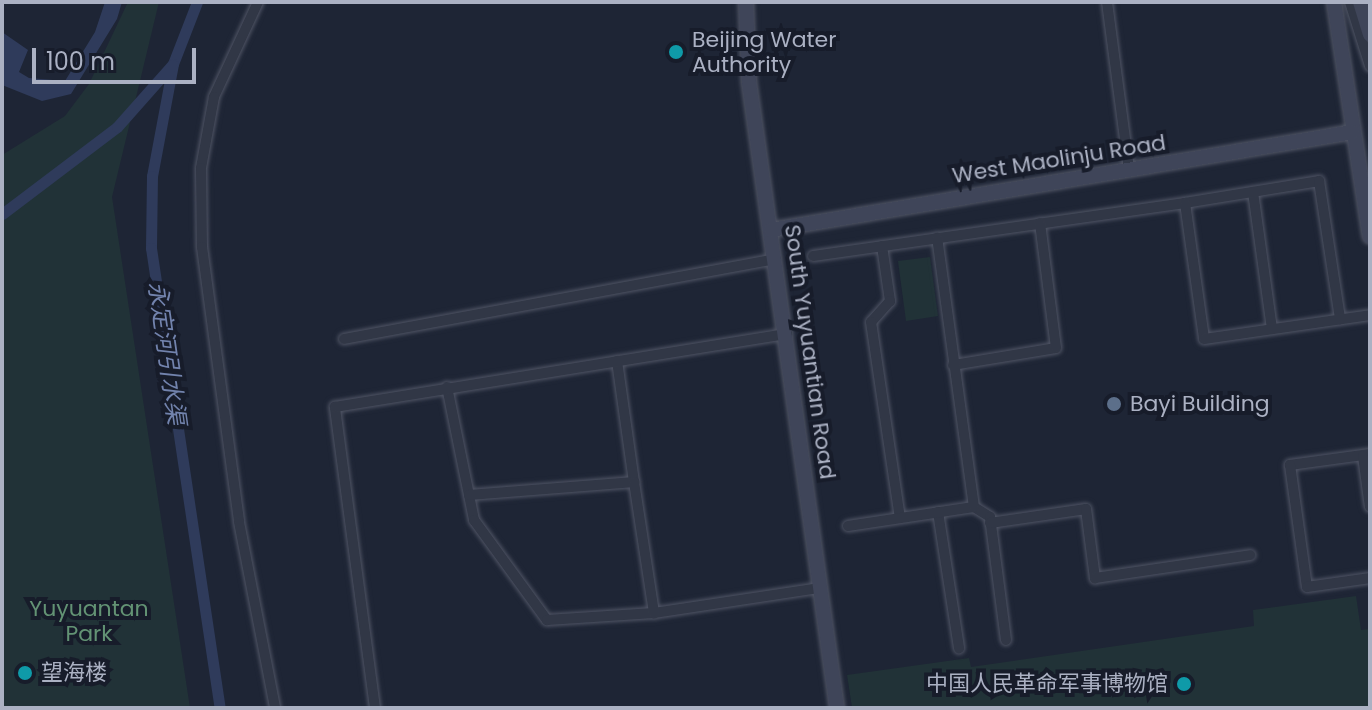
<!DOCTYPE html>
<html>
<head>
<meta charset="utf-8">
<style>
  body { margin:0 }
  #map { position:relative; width:1372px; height:710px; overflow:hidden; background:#1e2535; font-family:Poppins,"Noto Sans SC",sans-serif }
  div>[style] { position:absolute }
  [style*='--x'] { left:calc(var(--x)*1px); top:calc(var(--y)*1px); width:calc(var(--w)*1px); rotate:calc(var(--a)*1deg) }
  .green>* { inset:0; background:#213237 }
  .water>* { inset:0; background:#2f3b5b }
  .canal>* { height:11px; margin:-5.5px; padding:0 5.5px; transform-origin:5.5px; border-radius:5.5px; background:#2f3b5b }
  .roads { filter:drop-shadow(0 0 2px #4f5464) drop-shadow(0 0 2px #4f5464) }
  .street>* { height:10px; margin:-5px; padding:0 5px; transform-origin:5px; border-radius:5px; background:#313746 }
  .secondary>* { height:14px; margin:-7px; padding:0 7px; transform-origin:7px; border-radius:7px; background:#3f4559 }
  .dots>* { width:22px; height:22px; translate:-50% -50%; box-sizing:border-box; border:4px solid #171c2a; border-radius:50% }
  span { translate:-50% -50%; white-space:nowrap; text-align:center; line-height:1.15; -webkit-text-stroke:8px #171c2a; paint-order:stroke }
  .poi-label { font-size:22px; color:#abb1c3 }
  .left { translate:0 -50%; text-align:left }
  .right { translate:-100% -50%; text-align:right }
  .street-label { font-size:22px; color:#abb1c3 }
  .park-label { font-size:22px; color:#639374 }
  .water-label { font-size:24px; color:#7283ad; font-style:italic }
  .frame { position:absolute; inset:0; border:4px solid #abb1c3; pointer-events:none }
  .scale { position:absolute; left:32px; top:48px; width:164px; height:36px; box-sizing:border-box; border:4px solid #abb1c3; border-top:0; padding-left:10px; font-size:24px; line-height:28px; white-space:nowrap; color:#abb1c3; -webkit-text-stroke:6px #171c2a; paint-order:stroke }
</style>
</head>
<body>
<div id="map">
  <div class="green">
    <i style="clip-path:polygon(128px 2px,159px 2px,112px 197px,190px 708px,2px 708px,2px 155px,65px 116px,89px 84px)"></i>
    <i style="clip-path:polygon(930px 257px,938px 316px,906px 321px,898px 261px)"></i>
    <i style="clip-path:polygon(1356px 596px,1361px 630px,1370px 629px,1370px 708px,852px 708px,847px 675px,969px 658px,971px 667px,1254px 626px,1253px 610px)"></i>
  </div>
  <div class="water">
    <i style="clip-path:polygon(105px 2px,122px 2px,117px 19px,71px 94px,42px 101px,2px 85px,2px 32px,28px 50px,19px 72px,29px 78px,65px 81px,95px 32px)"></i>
  </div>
  <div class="canal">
    <i style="--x:197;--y:2;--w:66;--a:111.2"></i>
    <i style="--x:173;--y:64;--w:114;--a:100.6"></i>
    <i style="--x:152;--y:176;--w:72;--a:90.8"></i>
    <i style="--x:151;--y:248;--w:465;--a:81.5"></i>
    <i style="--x:2;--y:214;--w:144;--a:-37.1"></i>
    <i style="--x:117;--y:127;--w:83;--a:-48.4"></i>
  </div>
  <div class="roads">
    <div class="street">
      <i style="--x:258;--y:2;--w:105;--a:114.9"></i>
      <i style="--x:214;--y:97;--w:72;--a:100.4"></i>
      <i style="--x:201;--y:168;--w:79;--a:89.3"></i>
      <i style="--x:202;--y:247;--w:277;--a:82.3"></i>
      <i style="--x:239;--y:522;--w:189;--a:79"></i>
      <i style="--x:1107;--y:2;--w:169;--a:82.5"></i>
      <i style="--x:1350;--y:2;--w:67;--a:72.6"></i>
      <i style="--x:1253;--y:192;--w:138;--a:82.1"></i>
      <i style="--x:1185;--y:203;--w:136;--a:-9.3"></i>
      <i style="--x:1319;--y:181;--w:140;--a:81.3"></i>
      <i style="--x:882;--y:246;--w:56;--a:81.7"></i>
      <i style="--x:890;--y:301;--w:28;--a:132"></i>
      <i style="--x:871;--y:322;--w:198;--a:81.6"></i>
      <i style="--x:813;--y:256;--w:376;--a:-8.1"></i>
      <i style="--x:1185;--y:203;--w:137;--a:82"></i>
      <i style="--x:1204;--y:339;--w:168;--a:-8.2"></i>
      <i style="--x:344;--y:339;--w:439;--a:-10.5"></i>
      <i style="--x:617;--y:361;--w:122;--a:82"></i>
      <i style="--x:953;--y:365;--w:104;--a:-9.4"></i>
      <i style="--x:1056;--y:348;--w:126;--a:-97.3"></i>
      <i style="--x:447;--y:387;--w:136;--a:78.5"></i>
      <i style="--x:474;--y:520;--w:124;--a:53.9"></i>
      <i style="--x:547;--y:620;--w:107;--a:-3.7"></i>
      <i style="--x:654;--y:613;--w:168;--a:-8.6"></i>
      <i style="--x:1370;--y:454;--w:81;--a:172.2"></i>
      <i style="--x:1290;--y:465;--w:123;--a:82.1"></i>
      <i style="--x:1307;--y:587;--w:64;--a:-8.1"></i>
      <i style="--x:1363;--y:456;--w:51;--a:82.2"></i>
      <i style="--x:469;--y:495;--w:166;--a:-4.5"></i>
      <i style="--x:634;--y:482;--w:133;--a:81.3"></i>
      <i style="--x:974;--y:507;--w:19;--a:32"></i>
      <i style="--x:990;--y:517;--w:124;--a:82.6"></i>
      <i style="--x:938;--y:512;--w:138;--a:81.2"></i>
      <i style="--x:990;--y:523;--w:97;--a:-8.3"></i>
      <i style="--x:1086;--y:509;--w:70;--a:82.6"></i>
      <i style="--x:1095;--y:578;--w:157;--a:-8.4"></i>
      <i style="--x:848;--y:526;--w:127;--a:-8.6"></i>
      <i style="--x:974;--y:507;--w:272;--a:-97.8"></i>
      <i style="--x:375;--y:708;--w:304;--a:-97.6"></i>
      <i style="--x:335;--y:407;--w:458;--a:-9.2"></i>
    </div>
    <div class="secondary">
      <i style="--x:746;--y:2;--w:80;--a:87.9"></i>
      <i style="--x:749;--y:82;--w:632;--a:82"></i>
      <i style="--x:1334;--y:2;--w:237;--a:81.3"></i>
      <i style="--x:1360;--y:2;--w:34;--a:73"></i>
      <i style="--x:771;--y:230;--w:590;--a:-9.56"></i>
    </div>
  </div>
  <div class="dots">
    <i style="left:676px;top:52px;background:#0f9aa8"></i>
    <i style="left:1114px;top:404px;background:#5c6f8a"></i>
    <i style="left:25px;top:673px;background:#0f9aa8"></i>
    <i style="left:1184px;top:684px;background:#0f9aa8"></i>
  </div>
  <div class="poi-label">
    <span class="left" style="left:692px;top:52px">Beijing Water<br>Authority</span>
    <span class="left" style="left:1130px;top:404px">Bayi Building</span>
    <span class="left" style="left:41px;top:673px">望海楼</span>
    <span class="right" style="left:1168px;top:684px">中国人民革命军事博物馆</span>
  </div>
  <div class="street-label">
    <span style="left:1059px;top:159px;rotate:-9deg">West Maolinju Road</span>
    <span style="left:810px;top:352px;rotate:82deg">South Yuyuantian Road</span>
  </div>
  <div class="park-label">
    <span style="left:89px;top:621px">Yuyuantan<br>Park</span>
  </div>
  <div class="water-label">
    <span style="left:167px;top:353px;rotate:82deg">永定河引水渠</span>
  </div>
  <div class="frame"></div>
  <div class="scale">100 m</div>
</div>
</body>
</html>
